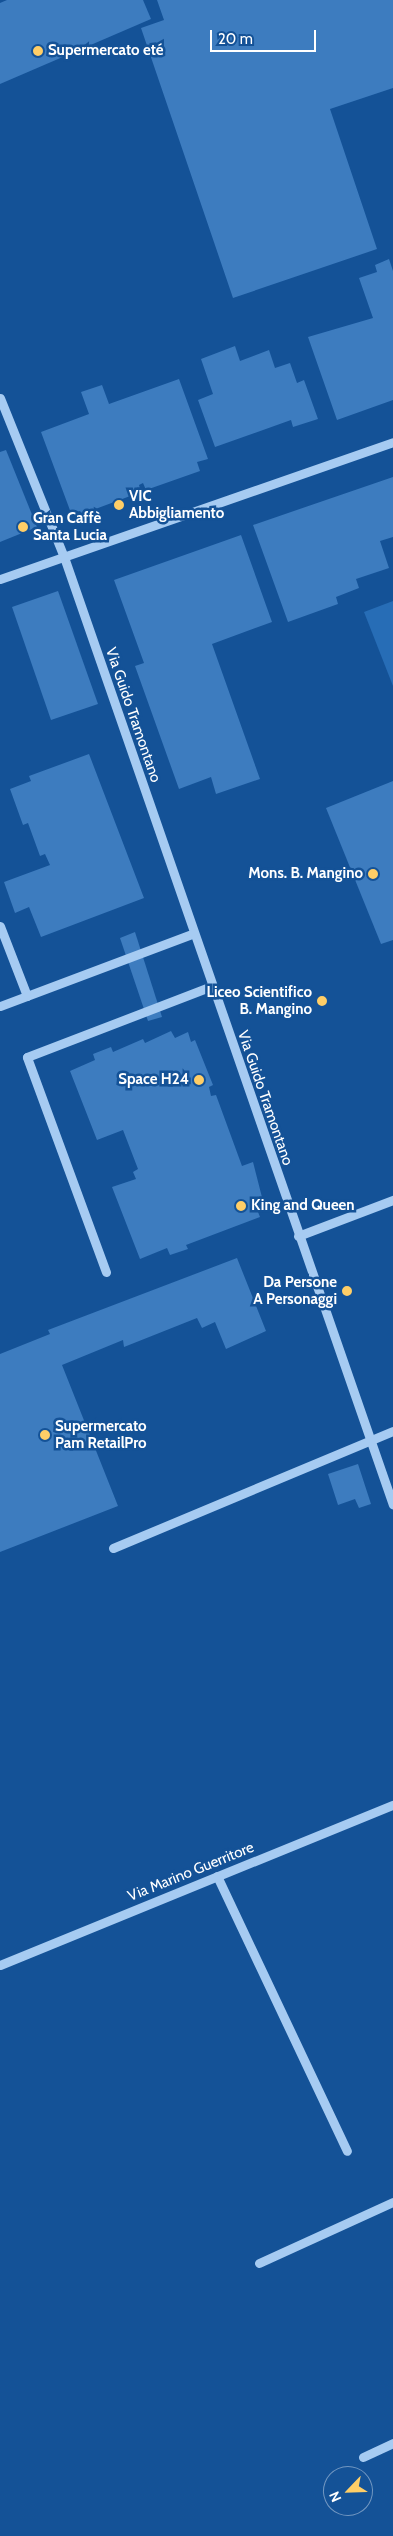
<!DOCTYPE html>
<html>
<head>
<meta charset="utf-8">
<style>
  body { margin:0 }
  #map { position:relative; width:393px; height:2536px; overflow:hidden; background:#145297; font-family:Cabin,sans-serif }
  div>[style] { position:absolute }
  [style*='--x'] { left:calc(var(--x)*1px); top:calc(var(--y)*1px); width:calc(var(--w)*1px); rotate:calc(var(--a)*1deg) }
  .green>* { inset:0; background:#276db6 }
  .building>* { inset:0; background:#3d7cbf }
  .minor>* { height:9px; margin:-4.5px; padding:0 4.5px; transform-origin:4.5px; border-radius:4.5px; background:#a6cbf2 }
  .dots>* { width:14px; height:14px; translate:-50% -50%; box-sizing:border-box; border:2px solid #145297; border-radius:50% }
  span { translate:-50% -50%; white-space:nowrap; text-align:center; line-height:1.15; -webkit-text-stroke:5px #145297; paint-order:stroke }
  .poi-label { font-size:15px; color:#fff; font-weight:700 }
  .left { translate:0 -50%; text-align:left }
  .right { translate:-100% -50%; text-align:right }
  .street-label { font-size:15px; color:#fff }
  .north { position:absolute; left:323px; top:2466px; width:50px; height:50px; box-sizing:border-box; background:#145297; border:1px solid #7297c1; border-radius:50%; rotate:246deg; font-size:14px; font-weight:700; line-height:20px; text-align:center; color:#fff }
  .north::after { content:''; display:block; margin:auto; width:18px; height:22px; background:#ffce67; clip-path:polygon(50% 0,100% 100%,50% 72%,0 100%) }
  .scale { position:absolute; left:210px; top:30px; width:106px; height:22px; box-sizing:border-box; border:2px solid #fff; border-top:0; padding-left:6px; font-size:15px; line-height:18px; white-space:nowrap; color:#fff; -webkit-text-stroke:4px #145297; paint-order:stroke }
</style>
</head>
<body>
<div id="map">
  <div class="green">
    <i style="clip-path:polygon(393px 601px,393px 686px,364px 612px)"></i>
  </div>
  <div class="building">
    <i style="clip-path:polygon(7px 0,143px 0,151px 19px,0 84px,0 3px)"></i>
    <i style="clip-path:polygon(157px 0,393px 0,393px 88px,330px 109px,377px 249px,233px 298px,141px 28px,164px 20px)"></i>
    <i style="clip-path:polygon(389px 259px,393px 271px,393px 400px,337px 420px,308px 337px,373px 318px,359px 278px,377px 272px,375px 265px)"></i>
    <i style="clip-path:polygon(235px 346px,240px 361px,269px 350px,275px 368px,290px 363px,297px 383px,304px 380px,318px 419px,293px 427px,291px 420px,215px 447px,198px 400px,213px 394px,201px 359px)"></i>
    <i style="clip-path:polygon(179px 379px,208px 459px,197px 462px,200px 471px,146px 490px,143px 483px,139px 485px,141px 492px,82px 514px,80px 511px,71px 513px,41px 432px,89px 414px,81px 392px,102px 385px,109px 404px)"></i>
    <i style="clip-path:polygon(6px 450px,37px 527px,0 542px,0 452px)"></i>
    <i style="clip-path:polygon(393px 477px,393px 537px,380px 541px,389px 568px,356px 579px,359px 588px,336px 597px,338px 604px,288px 622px,253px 525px)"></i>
    <i style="clip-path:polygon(241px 535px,272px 622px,212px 644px,260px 779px,216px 794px,211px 777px,179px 789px,135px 666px,144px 663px,114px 580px)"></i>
    <i style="clip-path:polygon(58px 591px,98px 704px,51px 720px,12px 607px)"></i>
    <i style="clip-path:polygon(89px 754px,144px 898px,41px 937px,29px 907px,15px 913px,4px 882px,50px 865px,45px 854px,40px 856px,28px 823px,23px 825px,10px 789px,31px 781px,29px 776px)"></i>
    <i style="clip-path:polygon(393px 781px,393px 940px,381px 944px,326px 808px)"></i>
    <i style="clip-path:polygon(135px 932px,162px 1017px,148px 1021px,120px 938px)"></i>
    <i style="clip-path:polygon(171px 1031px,175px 1038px,188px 1032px,191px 1042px,195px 1040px,213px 1085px,209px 1087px,211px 1096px,216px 1095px,242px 1166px,253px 1162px,265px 1209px,258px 1212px,260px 1217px,186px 1245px,188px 1249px,170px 1255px,167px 1248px,140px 1259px,112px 1187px,136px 1179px,133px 1172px,138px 1169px,123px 1130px,97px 1140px,70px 1071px,95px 1060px,93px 1054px,111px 1047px,113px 1052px,143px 1039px,145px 1043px)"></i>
    <i style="clip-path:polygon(237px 1258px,266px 1331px,226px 1349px,215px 1322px,202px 1328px,197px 1318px,124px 1347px,123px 1340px,62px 1365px,118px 1506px,0 1552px,0 1354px,50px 1334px,48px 1330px)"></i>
    <i style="clip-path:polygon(358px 1464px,371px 1504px,359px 1508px,355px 1499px,338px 1505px,328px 1474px)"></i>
  </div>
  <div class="minor">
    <i style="--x:0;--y:398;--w:171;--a:68.1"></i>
    <i style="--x:64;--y:557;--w:1003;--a:70.86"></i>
    <i style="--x:0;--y:579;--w:416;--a:-19.2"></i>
    <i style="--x:0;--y:926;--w:75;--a:68.9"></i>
    <i style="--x:0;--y:1006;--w:207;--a:-20.6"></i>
    <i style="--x:298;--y:1236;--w:102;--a:-20.8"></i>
    <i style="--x:106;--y:1272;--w:229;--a:-110.2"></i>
    <i style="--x:27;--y:1057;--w:198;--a:-21"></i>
    <i style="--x:113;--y:1548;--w:303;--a:-22.7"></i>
    <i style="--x:217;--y:1876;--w:304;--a:64.7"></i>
    <i style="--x:0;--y:1965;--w:424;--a:-22.2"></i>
    <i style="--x:259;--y:2263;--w:147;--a:-24.5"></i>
    <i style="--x:363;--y:2457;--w:33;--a:-25"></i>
  </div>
  <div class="dots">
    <i style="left:38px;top:51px;background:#ffce67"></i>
    <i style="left:119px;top:505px;background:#ffce67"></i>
    <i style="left:23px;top:527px;background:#ffce67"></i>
    <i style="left:373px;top:874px;background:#ffce67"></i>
    <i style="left:322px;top:1001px;background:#ffce67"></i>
    <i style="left:199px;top:1080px;background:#ffce67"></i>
    <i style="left:241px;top:1206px;background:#ffce67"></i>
    <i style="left:347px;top:1291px;background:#ffce67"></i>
    <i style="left:45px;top:1435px;background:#ffce67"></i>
  </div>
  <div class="poi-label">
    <span class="left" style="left:48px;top:51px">Supermercato eté</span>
    <span class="left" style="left:129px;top:505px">VIC<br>Abbigliamento</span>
    <span class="left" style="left:33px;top:527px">Gran Caffè<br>Santa Lucia</span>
    <span class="right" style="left:363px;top:874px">Mons. B. Mangino</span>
    <span class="right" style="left:312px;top:1001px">Liceo Scientifico<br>B. Mangino</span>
    <span class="right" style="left:189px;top:1080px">Space H24</span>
    <span class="left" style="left:251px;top:1206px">King and Queen</span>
    <span class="right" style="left:337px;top:1291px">Da Persone<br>A Personaggi</span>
    <span class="left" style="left:55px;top:1435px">Supermercato<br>Pam RetailPro</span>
  </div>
  <div class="street-label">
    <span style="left:133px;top:715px;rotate:71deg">Via Guido Tramontano</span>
    <span style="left:265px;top:1098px;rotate:71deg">Via Guido Tramontano</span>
    <span style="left:191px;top:1872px;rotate:-22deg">Via Marino Guerritore</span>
  </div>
  <div class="north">N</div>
  <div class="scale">20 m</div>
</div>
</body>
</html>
